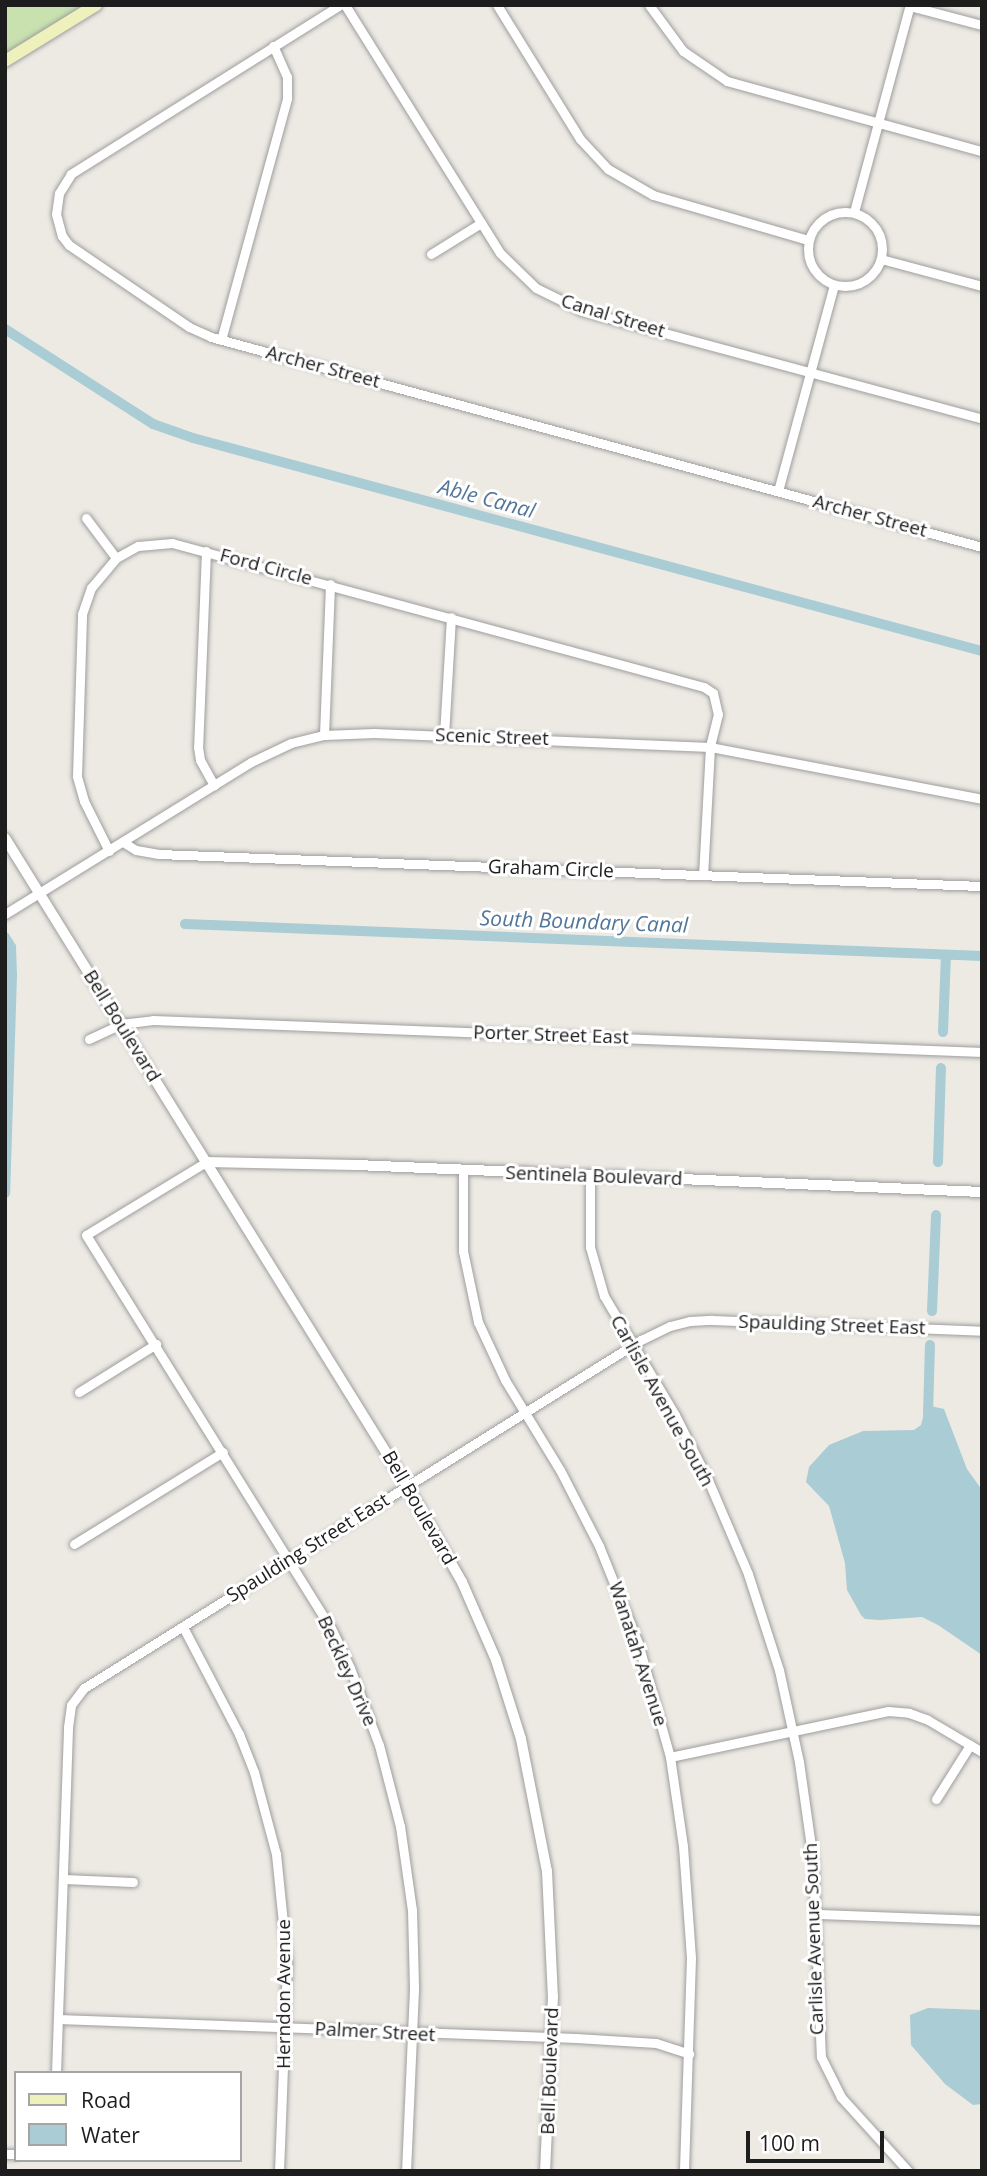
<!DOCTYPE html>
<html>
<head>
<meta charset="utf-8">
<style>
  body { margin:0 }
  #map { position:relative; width:987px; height:2176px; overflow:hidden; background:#edeae4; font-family:"Open Sans",sans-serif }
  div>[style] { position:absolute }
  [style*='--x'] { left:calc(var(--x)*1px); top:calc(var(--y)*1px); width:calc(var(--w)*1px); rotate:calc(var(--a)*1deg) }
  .grass>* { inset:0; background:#c8e1af }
  .water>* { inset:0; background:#a9ccd5 }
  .canal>* { height:10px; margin:-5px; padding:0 5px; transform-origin:5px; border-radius:5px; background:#a9ccd5 }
  .roads { filter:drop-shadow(0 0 2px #9e9e9e) drop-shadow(0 0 2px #9e9e9e) }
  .minor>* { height:9px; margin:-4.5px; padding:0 4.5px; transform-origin:4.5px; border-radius:4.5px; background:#fff }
  .minor>.ring { margin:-4.5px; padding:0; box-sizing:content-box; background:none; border:9px solid #fff; border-radius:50% }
  .tertiary>* { height:10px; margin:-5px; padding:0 5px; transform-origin:5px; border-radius:5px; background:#fff }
  .secondary>* { height:12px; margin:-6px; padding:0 6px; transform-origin:6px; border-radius:6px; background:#eff1bd }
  span { translate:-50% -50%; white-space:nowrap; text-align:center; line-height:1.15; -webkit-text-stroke:6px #fff; paint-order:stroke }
  .street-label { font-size:19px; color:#1d1d1d }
  .water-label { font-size:21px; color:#52769a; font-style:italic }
  .frame { position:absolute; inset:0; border:7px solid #1d1d1d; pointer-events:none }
  .legend { position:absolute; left:14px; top:2071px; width:228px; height:91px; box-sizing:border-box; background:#fff; border:2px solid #a5a5a5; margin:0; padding:9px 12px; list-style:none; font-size:21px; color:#1d1d1d }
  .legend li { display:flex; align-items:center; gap:14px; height:35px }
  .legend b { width:35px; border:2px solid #a5a5a5 }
  .scale { position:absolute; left:746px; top:2131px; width:138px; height:32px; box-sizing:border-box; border:4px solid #1d1d1d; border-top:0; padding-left:9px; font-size:21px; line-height:24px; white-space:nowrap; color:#1d1d1d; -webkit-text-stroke:5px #fff; paint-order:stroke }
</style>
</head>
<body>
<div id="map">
  <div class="grass">
    <i style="clip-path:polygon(5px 5px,86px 5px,5px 55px)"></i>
  </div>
  <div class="water">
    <i style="clip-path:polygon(926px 1405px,944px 1409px,967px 1469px,982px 1490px,982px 1655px,938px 1625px,922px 1617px,880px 1620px,865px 1619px,861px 1615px,847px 1590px,845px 1563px,829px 1506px,806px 1482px,809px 1467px,829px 1445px,863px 1431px,914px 1430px,921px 1425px)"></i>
    <i style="clip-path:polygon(928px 2008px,982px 2010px,982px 2104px,973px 2105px,945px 2084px,911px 2045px,910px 2015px)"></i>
  </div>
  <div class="canal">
    <i style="--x:5;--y:329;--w:176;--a:32.7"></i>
    <i style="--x:153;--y:424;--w:42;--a:19.3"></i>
    <i style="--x:193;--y:438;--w:817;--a:15.11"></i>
    <i style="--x:185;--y:924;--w:798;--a:2.3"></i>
    <i style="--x:5;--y:937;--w:12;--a:59"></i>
    <i style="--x:11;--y:947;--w:28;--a:88"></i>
    <i style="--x:12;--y:975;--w:218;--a:91.8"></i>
    <i style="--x:943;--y:1032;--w:77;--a:-87.8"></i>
    <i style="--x:938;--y:1162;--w:94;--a:-88.2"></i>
    <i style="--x:932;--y:1311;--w:96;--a:-87.6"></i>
    <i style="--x:928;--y:1415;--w:70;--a:-88.4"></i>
  </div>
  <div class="roads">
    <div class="minor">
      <i style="--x:340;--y:5;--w:318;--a:147.9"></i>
      <i style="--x:71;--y:174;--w:22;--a:122"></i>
      <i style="--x:59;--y:193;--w:21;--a:98"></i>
      <i style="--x:56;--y:214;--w:23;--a:75"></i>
      <i style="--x:62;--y:236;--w:11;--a:52"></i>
      <i style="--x:69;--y:245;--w:145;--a:34.3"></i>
      <i style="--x:189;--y:327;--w:24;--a:24"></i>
      <i style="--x:211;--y:337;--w:799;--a:15.24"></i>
      <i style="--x:345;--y:5;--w:292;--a:58"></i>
      <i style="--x:500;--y:253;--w:50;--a:44.2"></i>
      <i style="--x:536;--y:288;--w:52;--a:26.1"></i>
      <i style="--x:583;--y:311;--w:413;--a:15.1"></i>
      <i style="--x:497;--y:5;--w:158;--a:58.2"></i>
      <i style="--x:580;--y:139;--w:41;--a:47"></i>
      <i style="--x:608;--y:169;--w:52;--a:30"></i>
      <i style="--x:653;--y:195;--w:161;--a:16.2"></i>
      <i style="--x:649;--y:5;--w:57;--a:53.5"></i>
      <i style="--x:683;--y:51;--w:53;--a:34.3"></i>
      <i style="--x:727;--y:81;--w:264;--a:15.4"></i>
      <i style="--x:910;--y:6;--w:74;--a:14.8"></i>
      <i class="ring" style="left:808px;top:212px;width:65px;height:65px"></i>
      <i style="--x:854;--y:212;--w:214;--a:-74.9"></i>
      <i style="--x:431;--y:254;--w:59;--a:-31.8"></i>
      <i style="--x:881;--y:259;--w:105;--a:15"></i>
      <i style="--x:221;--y:340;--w:251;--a:-74.7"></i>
      <i style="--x:287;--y:98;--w:21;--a:-90"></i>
      <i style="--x:287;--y:77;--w:34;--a:-114"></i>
      <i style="--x:778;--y:491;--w:213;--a:-74.8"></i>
      <i style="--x:86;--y:518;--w:50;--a:53.1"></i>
      <i style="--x:206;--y:551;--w:196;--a:92.3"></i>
      <i style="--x:198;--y:747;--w:13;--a:81"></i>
      <i style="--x:200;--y:760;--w:29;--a:61"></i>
      <i style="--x:324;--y:735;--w:151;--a:-87.7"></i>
      <i style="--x:444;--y:735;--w:118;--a:-86.6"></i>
      <i style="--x:123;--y:842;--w:15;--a:32"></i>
      <i style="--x:136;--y:850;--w:23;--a:10"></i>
      <i style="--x:159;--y:854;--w:824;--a:2.23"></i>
      <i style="--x:109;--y:851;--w:56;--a:-116.6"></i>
      <i style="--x:84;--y:801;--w:26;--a:-106"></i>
      <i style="--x:77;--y:776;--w:162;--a:-88.2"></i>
      <i style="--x:82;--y:614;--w:28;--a:-71"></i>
      <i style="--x:91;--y:588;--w:39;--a:-50"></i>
      <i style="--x:116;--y:558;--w:25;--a:-29"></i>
      <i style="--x:138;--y:546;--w:34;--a:-5"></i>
      <i style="--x:172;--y:543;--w:551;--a:15.15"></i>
      <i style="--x:704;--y:687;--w:11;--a:34"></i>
      <i style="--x:713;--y:693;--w:22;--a:77"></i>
      <i style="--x:718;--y:714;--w:34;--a:104"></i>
      <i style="--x:710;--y:747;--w:128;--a:93.1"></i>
      <i style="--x:5;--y:914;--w:289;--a:-31.7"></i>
      <i style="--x:251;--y:762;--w:44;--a:-25.4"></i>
      <i style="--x:291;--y:743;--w:34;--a:-14"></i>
      <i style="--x:324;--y:735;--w:50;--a:-2.3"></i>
      <i style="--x:374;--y:733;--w:336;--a:2.4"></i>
      <i style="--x:710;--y:747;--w:277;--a:10.8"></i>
      <i style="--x:89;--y:1039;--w:35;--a:-25"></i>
      <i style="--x:121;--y:1024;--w:32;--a:-7"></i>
      <i style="--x:153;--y:1020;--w:830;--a:2.21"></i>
      <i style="--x:206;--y:1162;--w:140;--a:148.7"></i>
      <i style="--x:86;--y:1235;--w:463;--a:58.1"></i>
      <i style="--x:331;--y:1628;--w:44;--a:64.6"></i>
      <i style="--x:350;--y:1668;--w:82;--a:69.4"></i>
      <i style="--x:379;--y:1745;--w:84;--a:75.5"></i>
      <i style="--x:400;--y:1826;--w:85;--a:81.9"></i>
      <i style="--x:412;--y:1910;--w:79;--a:88.5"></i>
      <i style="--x:414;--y:1989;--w:182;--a:92.5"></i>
      <i style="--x:463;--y:1171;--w:80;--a:90"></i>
      <i style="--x:463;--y:1251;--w:73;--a:78.1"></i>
      <i style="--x:478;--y:1322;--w:64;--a:65"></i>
      <i style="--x:505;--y:1380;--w:105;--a:58.6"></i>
      <i style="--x:560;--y:1470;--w:85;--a:62.8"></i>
      <i style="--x:599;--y:1546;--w:105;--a:68.1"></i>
      <i style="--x:638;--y:1643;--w:118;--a:74.3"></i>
      <i style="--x:670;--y:1757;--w:90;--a:81.7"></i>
      <i style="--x:683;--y:1846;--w:112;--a:85.9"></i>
      <i style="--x:691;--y:1958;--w:213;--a:91.9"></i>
      <i style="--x:590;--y:1176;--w:71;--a:90"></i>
      <i style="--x:590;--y:1247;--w:51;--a:74.1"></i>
      <i style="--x:604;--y:1296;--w:139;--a:59.2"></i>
      <i style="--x:675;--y:1415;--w:73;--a:63.1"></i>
      <i style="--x:708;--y:1480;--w:102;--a:66.9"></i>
      <i style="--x:748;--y:1574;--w:101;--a:72.1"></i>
      <i style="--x:779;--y:1670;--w:94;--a:77.7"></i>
      <i style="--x:799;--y:1762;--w:99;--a:81.9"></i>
      <i style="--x:813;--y:1860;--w:197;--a:87.7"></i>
      <i style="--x:821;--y:2057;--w:45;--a:63.4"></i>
      <i style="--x:841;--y:2097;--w:100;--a:47.8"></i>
      <i style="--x:79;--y:1392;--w:91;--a:-31.9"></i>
      <i style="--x:74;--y:1544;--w:175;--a:-31.7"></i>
      <i style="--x:183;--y:1627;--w:121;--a:62.4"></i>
      <i style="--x:239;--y:1734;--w:41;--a:68.5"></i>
      <i style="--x:254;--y:1772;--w:85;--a:75"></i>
      <i style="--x:276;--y:1854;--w:110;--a:84.2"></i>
      <i style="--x:287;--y:1963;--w:208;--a:92.2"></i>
      <i style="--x:670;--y:1757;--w:223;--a:-11.9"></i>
      <i style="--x:888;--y:1711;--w:21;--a:5"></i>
      <i style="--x:909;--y:1713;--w:20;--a:20"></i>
      <i style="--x:928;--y:1720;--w:63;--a:30.7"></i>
      <i style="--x:936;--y:1799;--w:64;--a:-57.8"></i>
      <i style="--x:63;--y:1879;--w:70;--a:2.5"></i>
      <i style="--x:817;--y:1914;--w:165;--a:2.1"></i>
      <i style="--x:58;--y:2019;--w:518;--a:2.1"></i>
      <i style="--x:576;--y:2038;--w:80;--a:3.6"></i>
      <i style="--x:656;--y:2043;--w:35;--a:18"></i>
      <i style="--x:56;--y:2073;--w:346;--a:-88"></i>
      <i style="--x:68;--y:1727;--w:22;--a:-82"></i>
      <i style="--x:71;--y:1705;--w:21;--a:-53"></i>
      <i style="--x:84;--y:1688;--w:657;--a:-32"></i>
      <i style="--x:641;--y:1340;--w:32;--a:-26"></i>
      <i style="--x:670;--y:1326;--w:21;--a:-14"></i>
      <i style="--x:690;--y:1321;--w:22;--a:-3"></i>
      <i style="--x:712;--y:1320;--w:270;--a:2.3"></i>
      <i style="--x:5;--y:2154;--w:11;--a:0"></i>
    </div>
    <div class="tertiary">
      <i style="--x:5;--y:838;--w:763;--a:58.19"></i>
      <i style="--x:407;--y:1486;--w:111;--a:60.2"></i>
      <i style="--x:462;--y:1582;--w:85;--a:66.4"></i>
      <i style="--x:496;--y:1660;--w:83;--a:72.4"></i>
      <i style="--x:521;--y:1739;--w:135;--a:78.9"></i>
      <i style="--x:547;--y:1871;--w:125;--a:87.3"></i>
      <i style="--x:553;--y:1996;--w:175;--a:92.6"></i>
      <i style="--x:206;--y:1162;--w:150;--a:1.1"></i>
      <i style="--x:356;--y:1165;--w:627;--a:2.47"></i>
    </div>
    <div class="secondary">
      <i style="--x:5;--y:61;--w:107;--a:-31.6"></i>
    </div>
  </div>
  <div class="street-label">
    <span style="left:613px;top:316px;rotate:17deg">Canal Street</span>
    <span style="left:323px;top:367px;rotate:15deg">Archer Street</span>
    <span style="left:870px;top:516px;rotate:15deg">Archer Street</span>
    <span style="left:266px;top:567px;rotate:15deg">Ford Circle</span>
    <span style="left:492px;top:737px;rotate:2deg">Scenic Street</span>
    <span style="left:551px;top:869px;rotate:2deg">Graham Circle</span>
    <span style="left:122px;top:1026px;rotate:58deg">Bell Boulevard</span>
    <span style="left:551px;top:1035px;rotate:2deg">Porter Street East</span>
    <span style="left:594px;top:1176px;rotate:2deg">Sentinela Boulevard</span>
    <span style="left:832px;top:1325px;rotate:2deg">Spaulding Street East</span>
    <span style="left:662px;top:1401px;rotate:61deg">Carlisle Avenue South</span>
    <span style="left:419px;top:1508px;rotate:60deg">Bell Boulevard</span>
    <span style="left:308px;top:1548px;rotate:-32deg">Spaulding Street East</span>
    <span style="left:638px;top:1654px;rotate:72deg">Wanatah Avenue</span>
    <span style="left:347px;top:1671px;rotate:66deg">Beckley Drive</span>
    <span style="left:814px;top:1939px;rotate:-92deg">Carlisle Avenue South</span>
    <span style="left:284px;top:1994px;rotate:-90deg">Herndon Avenue</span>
    <span style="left:375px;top:2032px;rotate:3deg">Palmer Street</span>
    <span style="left:550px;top:2071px;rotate:-88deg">Bell Boulevard</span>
  </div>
  <div class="water-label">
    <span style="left:487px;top:498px;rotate:15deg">Able Canal</span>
    <span style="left:584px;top:921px;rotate:2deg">South Boundary Canal</span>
  </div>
  <div class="frame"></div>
  <ul class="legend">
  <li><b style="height:9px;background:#eff1bd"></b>Road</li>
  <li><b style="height:19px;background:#a9ccd5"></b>Water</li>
  </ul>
  <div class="scale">100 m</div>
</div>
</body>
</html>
